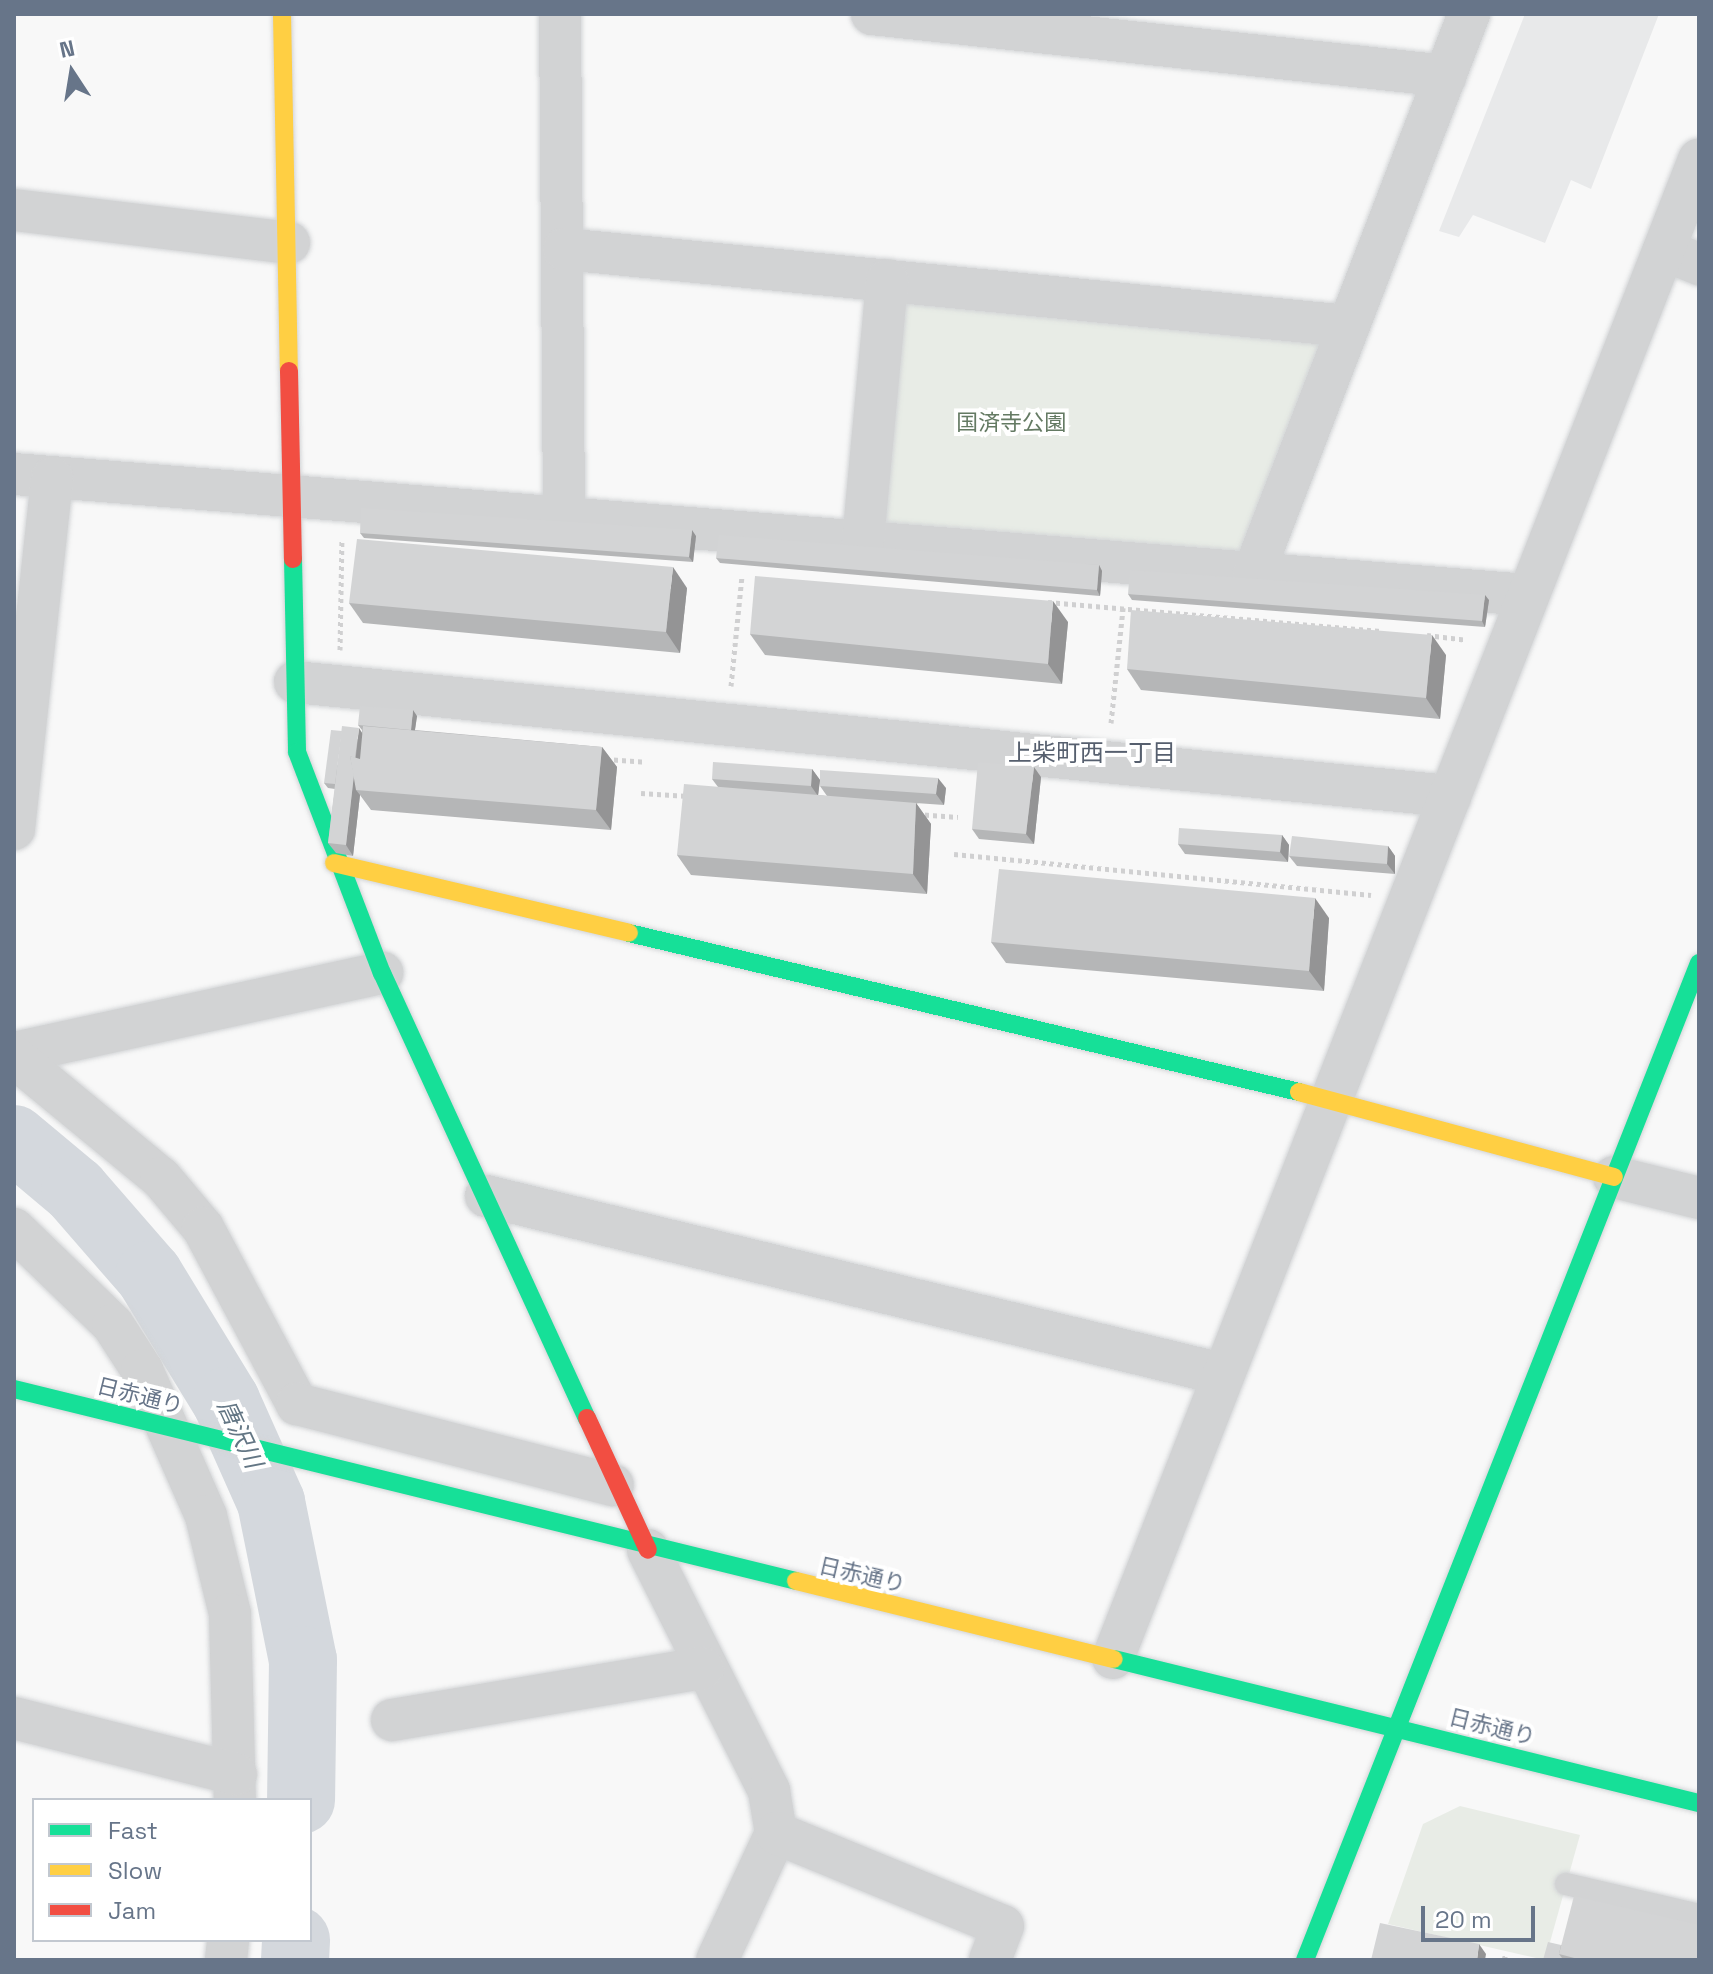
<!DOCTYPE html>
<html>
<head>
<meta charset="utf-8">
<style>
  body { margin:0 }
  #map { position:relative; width:1713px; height:1974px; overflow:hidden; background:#f8f8f8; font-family:"Space Grotesk","Noto Sans JP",sans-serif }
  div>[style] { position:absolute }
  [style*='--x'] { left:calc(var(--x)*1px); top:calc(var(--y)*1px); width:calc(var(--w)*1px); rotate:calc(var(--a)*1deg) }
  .built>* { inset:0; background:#e8e9ea }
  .green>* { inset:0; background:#e8ece6 }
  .river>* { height:68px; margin:-34px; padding:0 34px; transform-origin:34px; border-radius:34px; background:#d4d8dd }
  .path>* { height:5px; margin-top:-2.5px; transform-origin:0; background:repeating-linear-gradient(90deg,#d0d0d1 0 4px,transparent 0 8px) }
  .roads { filter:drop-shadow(0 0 2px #d3d5d7) drop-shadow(0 0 2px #d3d5d7) }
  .lane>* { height:22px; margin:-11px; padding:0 11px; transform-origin:11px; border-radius:11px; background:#d2d3d4 }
  .street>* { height:42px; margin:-21px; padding:0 21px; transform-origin:21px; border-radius:21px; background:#d2d3d4 }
  .fast>* { height:18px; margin:-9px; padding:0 9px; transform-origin:9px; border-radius:9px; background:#16e098 }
  .slow>* { height:18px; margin:-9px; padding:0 9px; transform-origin:9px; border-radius:9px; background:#ffcf43 }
  .jam>* { height:18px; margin:-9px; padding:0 9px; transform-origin:9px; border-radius:9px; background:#f24e42 }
  .wall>* { inset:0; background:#b5b6b7 }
  .shaded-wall>* { inset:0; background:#949495 }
  .building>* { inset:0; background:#d3d4d5 }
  span { translate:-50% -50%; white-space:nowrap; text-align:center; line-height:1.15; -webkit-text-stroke:8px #fff; paint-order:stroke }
  .park-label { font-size:22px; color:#647a63 }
  .street-label { font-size:22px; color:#677589 }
  .neighbourhood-label { font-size:24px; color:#565f6e }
  .water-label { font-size:24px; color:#637684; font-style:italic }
  .frame { position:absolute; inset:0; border:16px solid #677589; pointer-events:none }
  .legend { position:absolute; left:32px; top:1798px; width:280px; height:144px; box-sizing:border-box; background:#fff; border:2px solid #c2c8d0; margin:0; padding:10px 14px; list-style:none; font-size:24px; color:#677589 }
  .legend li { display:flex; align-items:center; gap:16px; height:40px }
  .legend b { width:40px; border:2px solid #c2c8d0 }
  .north { position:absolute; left:32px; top:32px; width:80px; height:80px; -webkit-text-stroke:6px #fff; paint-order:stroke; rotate:348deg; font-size:22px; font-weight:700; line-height:32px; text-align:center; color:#677589 }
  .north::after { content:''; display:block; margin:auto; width:28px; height:36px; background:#677589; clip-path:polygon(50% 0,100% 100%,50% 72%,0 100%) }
  .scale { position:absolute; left:1421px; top:1906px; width:114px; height:36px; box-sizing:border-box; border:4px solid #677589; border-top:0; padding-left:10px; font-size:24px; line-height:28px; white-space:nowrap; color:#677589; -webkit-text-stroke:6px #fff; paint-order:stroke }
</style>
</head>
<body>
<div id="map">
  <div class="built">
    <i style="clip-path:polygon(1525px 14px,1659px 14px,1591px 189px,1571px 180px,1545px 243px,1473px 215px,1459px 237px,1439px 231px)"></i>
  </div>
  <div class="green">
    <i style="clip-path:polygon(887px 280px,1348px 326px,1254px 572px,863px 541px)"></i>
    <i style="clip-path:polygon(1460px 1806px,1580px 1835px,1545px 1960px,1388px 1924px,1423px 1824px)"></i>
  </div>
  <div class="river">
    <i style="--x:14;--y:1139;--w:80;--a:39.9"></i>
    <i style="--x:75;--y:1190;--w:113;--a:49"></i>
    <i style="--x:149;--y:1275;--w:148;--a:58.6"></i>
    <i style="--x:226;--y:1401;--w:111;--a:66"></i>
    <i style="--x:271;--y:1502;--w:161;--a:78.6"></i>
    <i style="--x:303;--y:1660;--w:140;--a:90.8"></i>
    <i style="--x:295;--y:1960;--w:20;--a:-87"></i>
  </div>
  <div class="path">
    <i style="--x:1048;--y:602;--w:334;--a:5"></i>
    <i style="--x:1427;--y:635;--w:39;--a:7"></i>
    <i style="--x:340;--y:650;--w:110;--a:-89"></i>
    <i style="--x:731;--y:686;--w:111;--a:-84.3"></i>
    <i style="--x:1111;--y:723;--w:116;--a:-84"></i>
    <i style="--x:606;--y:759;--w:39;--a:4"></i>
    <i style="--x:641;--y:793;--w:47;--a:3.7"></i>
    <i style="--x:917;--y:814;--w:41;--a:4.2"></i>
    <i style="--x:954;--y:854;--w:419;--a:5.6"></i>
    <i style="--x:1504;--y:1960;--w:7;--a:-74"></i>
  </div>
  <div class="roads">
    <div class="lane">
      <i style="--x:1566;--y:1884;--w:137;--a:13.1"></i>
    </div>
    <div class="street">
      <i style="--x:560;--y:14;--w:503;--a:89.54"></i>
      <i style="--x:872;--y:14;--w:577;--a:6.16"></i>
      <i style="--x:14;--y:210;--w:277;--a:6.8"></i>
      <i style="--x:564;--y:249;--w:788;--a:5.61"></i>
      <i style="--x:1664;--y:250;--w:38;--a:22"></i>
      <i style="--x:14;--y:474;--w:1519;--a:4.57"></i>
      <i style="--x:863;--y:541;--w:262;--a:-84.7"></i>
      <i style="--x:1254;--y:572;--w:598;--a:-68.93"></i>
      <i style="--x:295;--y:682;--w:1161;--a:5.64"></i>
      <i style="--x:14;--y:829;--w:353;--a:-83.8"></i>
      <i style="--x:14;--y:1053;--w:377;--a:-12.3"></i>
      <i style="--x:14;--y:1057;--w:190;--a:39.5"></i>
      <i style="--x:161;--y:1178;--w:65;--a:50"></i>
      <i style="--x:203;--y:1228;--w:200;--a:61.9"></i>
      <i style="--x:297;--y:1404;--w:326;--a:14.4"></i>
      <i style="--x:1614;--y:1177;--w:88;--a:13.9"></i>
      <i style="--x:486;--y:1196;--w:757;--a:13.6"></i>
      <i style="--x:14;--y:1229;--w:138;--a:44.1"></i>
      <i style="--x:113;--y:1325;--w:54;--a:57.2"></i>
      <i style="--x:142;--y:1370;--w:159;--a:66.3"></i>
      <i style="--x:206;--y:1516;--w:101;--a:76.2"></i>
      <i style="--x:230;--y:1614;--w:186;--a:88.5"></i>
      <i style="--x:648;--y:1550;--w:270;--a:63.3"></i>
      <i style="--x:769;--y:1791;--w:43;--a:80.5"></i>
      <i style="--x:776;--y:1833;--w:140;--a:114.9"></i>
      <i style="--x:1113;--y:1658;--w:1609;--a:-68.64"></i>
      <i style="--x:14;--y:1718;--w:229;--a:14.2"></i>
      <i style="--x:392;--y:1720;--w:315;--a:-9.5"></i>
      <i style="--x:776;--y:1833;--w:245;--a:22.3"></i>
      <i style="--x:1003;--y:1926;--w:36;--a:111"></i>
      <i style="--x:226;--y:1960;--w:20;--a:-84"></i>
    </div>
    <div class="fast">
      <i style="--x:293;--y:559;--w:193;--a:88.8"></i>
      <i style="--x:297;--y:752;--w:237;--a:69"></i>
      <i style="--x:382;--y:973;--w:490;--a:65.3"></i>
      <i style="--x:629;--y:933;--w:689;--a:13.35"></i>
      <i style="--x:14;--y:1389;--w:805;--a:13.79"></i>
      <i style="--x:1114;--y:1659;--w:602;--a:13.83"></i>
      <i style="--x:1305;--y:1960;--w:1072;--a:-68.44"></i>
    </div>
    <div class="slow">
      <i style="--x:282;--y:14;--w:357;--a:88.9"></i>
      <i style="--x:334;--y:863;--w:303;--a:13.3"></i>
      <i style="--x:1299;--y:1092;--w:326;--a:15.1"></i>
      <i style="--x:796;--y:1581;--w:327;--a:13.8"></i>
    </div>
    <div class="jam">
      <i style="--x:289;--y:371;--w:188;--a:88.8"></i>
      <i style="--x:587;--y:1418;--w:145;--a:65.2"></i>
    </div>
  </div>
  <div class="wall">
    <i style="clip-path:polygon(360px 533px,696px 536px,693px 562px,364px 538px)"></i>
    <i style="clip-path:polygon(716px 558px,1099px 565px,1102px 571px,1100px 596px,720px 563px)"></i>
    <i style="clip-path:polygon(687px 588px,680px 653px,363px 623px,349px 603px)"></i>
    <i style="clip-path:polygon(1128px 594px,1489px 600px,1485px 627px,1132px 600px)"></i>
    <i style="clip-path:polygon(1068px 622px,1062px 684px,765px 655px,750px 634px)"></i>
    <i style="clip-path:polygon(1446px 655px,1440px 719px,1141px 690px,1127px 669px)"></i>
    <i style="clip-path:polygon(417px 716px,415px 730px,602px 747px,617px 767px,611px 830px,371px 810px,360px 795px,353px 856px,336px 853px,328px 843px,335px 789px,328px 788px,324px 783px,362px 733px,362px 730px,358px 725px)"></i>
    <i style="clip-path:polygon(evenodd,812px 769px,820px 780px,946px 788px,944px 805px,859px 799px,916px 803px,931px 824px,927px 894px,691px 875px,677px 855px,718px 787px,712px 779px,812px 769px,820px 780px,820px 786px,827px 796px,818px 795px,820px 780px)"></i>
    <i style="clip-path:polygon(1041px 777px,1034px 844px,979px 839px,972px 829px)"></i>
    <i style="clip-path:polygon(1282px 835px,1289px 845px,1288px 862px,1185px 854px,1178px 844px)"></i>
    <i style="clip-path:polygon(1388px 846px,1395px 856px,1395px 874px,1297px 866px,1289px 856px)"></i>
    <i style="clip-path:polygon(1329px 918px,1324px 991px,1006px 963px,991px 942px)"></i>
    <i style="clip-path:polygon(1561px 1945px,1699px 1960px,1543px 1960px)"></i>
  </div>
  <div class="shaded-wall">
    <i style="clip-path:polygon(692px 530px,696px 536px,693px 562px,689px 557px)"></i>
    <i style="clip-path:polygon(1099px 565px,1102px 571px,1100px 596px,1097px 590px)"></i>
    <i style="clip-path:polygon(673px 567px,687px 588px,680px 653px,666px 632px)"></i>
    <i style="clip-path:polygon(1485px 595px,1489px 600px,1485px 627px,1482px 621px)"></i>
    <i style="clip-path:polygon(1053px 601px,1068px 622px,1062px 684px,1048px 664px)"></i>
    <i style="clip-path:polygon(1432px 635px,1446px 655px,1440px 719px,1426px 698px)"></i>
    <i style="clip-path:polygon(413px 710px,417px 716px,414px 736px,411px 730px)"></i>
    <i style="clip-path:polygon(359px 728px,366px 739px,356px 790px,360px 795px,353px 856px,346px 845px)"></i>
    <i style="clip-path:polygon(602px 747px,617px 767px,611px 830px,596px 810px)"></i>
    <i style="clip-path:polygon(1034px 767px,1041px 777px,1034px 844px,1026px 834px)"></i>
    <i style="clip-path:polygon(812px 769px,820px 780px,818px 796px,811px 786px)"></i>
    <i style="clip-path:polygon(938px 778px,946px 788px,944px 805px,936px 794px)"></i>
    <i style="clip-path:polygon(916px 803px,931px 824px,927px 894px,913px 874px)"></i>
    <i style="clip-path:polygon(1282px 835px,1289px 845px,1288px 862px,1280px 852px)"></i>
    <i style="clip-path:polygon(1388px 846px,1395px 856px,1395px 874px,1387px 864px)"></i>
    <i style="clip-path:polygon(1315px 898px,1329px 918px,1324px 991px,1309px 971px)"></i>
    <i style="clip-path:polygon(1479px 1944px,1486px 1954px,1485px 1960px,1477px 1960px)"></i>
  </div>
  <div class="building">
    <i style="clip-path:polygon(361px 508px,692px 530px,689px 557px,360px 533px)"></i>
    <i style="clip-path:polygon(719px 535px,1099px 565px,1097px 590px,716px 558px)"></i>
    <i style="clip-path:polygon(357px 539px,673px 567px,666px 632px,349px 603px)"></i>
    <i style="clip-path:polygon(1130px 570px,1485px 595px,1482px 621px,1128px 594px)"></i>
    <i style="clip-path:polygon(755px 576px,1053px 601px,1048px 664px,750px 634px)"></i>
    <i style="clip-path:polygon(1131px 610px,1432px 635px,1426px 698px,1127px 669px)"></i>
    <i style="clip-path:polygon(360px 706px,413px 710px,411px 730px,358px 725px)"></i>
    <i style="clip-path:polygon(342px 726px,359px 728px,355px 758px,350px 756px,354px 775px,346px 845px,328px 843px)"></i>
    <i style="clip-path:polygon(363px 726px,602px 747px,596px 810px,356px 790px,350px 756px,360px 759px)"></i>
    <i style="clip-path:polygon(331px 730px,342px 731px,335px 784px,324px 783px)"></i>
    <i style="clip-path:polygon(713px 762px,812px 769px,811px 786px,712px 779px)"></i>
    <i style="clip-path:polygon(978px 762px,1034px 767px,1026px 834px,972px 829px)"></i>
    <i style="clip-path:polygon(820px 770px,938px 778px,936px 794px,820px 786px)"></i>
    <i style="clip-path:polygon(684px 784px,916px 803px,913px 874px,677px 855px)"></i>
    <i style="clip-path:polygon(1179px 828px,1282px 835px,1280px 852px,1178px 844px)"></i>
    <i style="clip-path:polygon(1292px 836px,1388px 846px,1387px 864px,1289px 856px)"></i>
    <i style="clip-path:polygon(999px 869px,1315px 898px,1309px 971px,991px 942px)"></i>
    <i style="clip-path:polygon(1574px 1896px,1699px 1925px,1699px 1960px,1582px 1960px,1559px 1954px)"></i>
    <i style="clip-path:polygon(1380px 1923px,1479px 1944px,1477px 1960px,1459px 1960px,1448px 1958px,1448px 1960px,1371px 1960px)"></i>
    <i style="clip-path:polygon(1548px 1942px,1561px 1945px,1559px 1954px,1562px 1958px,1561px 1960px,1543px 1960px)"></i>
  </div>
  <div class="park-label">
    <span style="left:1011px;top:423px">国済寺公園</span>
  </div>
  <div class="street-label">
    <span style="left:140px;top:1396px;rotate:14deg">日赤通り</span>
    <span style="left:862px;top:1575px;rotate:13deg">日赤通り</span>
    <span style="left:1492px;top:1727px;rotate:14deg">日赤通り</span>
  </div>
  <div class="neighbourhood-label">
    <span style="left:1092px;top:753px">上柴町西一丁目</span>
  </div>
  <div class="water-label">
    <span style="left:240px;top:1434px;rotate:65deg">唐沢川</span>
  </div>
  <div class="frame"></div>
  <ul class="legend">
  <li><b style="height:10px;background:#16e098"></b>Fast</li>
  <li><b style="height:10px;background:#ffcf43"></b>Slow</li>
  <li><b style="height:10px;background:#f24e42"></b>Jam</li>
  </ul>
  <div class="north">N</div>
  <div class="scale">20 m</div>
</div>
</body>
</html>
